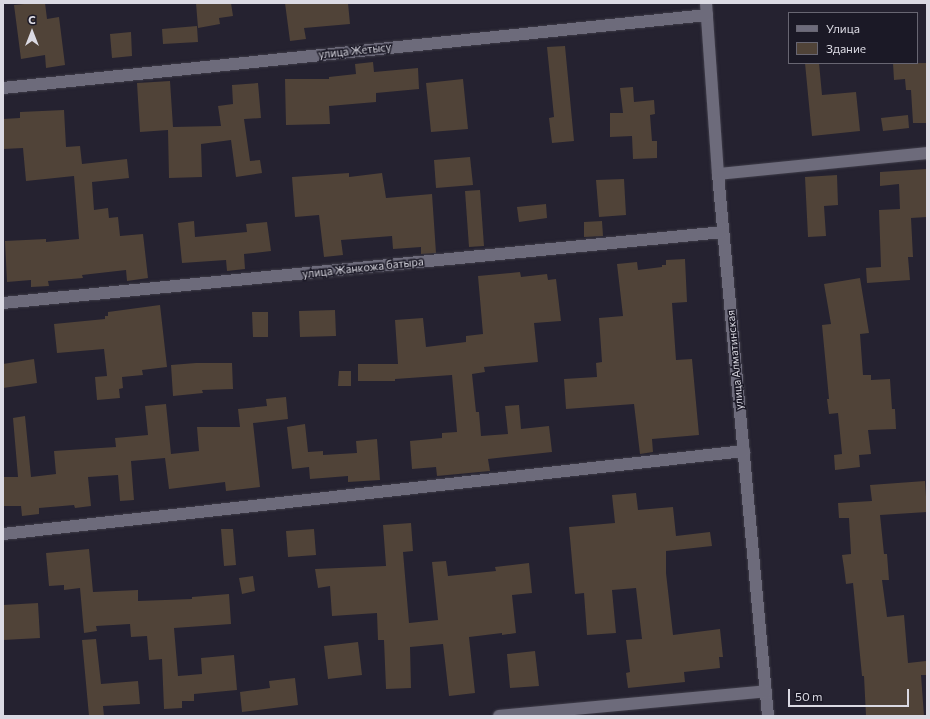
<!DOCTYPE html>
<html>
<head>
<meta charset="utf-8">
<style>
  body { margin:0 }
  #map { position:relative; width:930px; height:719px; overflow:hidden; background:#252230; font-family:Commissioner,sans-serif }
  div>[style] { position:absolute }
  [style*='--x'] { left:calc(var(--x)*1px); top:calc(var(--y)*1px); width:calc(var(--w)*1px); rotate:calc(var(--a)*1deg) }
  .building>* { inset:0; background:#504338 }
  .roads { filter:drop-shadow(0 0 1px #3f3d49) drop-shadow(0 0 1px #3f3d49) }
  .minor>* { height:12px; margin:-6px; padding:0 6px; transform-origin:6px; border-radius:6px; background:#6d6b7b }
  span { translate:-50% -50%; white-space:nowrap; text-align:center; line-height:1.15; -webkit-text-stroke:3px #1b1926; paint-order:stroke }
  .street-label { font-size:11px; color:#dbdae3 }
  .frame { position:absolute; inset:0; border:4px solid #dbdae3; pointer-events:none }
  .legend { position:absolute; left:788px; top:12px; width:130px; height:52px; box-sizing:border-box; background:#1b1926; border:1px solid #686672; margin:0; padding:5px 7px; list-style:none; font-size:12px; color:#dbdae3 }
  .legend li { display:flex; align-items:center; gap:8px; height:20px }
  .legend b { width:20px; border:1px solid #686672 }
  .north { position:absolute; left:12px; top:12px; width:40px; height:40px; -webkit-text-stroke:3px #1b1926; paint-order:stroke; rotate:0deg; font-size:11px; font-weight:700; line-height:16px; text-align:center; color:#dbdae3 }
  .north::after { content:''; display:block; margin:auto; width:14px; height:18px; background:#dbdae3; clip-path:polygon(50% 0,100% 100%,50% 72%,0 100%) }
  .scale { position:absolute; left:788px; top:689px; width:121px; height:18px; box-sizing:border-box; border:2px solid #dbdae3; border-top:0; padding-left:5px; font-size:12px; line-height:14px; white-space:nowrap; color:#dbdae3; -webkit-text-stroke:3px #1b1926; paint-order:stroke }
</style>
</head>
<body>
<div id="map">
  <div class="building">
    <i style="clip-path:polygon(34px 3px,45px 3px,47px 19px,59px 17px,65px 65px,46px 68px,45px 55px,21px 59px,14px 5px)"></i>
    <i style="clip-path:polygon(196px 3px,231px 3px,233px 16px,219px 18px,220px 24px,198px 28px)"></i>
    <i style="clip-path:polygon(285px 3px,348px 3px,350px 24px,304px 28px,306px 39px,290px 41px)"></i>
    <i style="clip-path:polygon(197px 26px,198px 42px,163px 44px,162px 29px)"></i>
    <i style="clip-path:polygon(131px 32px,132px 56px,112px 58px,110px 34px)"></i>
    <i style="clip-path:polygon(565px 46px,574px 141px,552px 143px,549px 118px,554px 117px,547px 47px)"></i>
    <i style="clip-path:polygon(373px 62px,374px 72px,418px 68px,419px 89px,376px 93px,376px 102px,329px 106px,330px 124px,286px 125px,285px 79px,329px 79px,329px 77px,356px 74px,355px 64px)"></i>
    <i style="clip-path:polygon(805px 63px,819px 63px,822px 95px,856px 92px,860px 131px,812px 136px)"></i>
    <i style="clip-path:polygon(893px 63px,927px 63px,927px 123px,913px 123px,911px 90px,906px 90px,905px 79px,894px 80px)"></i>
    <i style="clip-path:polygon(463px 79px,468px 129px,431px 132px,426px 83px)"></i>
    <i style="clip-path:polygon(170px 81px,173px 127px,221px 126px,218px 106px,233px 104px,232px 85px,258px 83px,261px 118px,244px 119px,250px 161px,260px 160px,262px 173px,236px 177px,231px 140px,201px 144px,202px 177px,169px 178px,168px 130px,140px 132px,137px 83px)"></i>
    <i style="clip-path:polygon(633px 87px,634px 102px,654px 100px,655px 114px,650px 115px,652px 141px,657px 141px,657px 158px,633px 159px,632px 136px,610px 137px,610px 113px,623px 113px,620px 88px)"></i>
    <i style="clip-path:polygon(64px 110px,66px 147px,80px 146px,82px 164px,127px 159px,129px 178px,92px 182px,94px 210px,108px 208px,109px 218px,118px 217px,120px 236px,143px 234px,148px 278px,127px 281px,126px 270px,82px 275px,83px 278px,48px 281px,49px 286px,31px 287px,31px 280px,7px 282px,5px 241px,46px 239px,46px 242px,79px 239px,74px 176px,26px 181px,23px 148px,3px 149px,3px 119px,20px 118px,20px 112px)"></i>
    <i style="clip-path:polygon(908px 115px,909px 128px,883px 131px,881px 118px)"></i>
    <i style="clip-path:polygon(470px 157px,473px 185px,436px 188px,434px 160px)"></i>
    <i style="clip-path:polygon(927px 169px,927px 217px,911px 218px,913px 257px,908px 257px,910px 280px,867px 283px,866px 268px,881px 267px,879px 210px,900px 209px,899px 184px,880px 186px,880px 172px)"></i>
    <i style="clip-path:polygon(349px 173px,349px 177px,382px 173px,386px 198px,432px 194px,436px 253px,421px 254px,421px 247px,393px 249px,392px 236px,341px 240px,343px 255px,324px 257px,319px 215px,295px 217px,292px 177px)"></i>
    <i style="clip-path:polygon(837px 175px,838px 205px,824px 206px,826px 236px,808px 237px,805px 177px)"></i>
    <i style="clip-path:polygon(624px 179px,626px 215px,599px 217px,596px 180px)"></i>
    <i style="clip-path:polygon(480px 190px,484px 246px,469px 247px,465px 191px)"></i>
    <i style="clip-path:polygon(546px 204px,547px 218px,519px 222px,517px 207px)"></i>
    <i style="clip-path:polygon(194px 221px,195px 237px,247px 232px,246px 224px,267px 222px,271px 251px,244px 254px,245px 269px,227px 271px,226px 260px,182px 263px,178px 223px)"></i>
    <i style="clip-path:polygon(602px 221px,603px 236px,584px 237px,584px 222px)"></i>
    <i style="clip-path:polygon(685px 259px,687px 302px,672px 303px,676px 360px,692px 359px,699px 435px,652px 439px,653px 452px,640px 454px,634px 404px,566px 409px,564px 379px,597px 377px,596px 363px,602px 362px,599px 318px,623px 316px,617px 264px,637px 262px,638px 270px,662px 267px,662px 265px,666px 265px,666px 260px)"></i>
    <i style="clip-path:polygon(520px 272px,521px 277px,547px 274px,548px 280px,556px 279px,561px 321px,534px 323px,538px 362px,484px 367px,485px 372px,472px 374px,476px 412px,479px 412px,481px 436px,508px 434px,505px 406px,519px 405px,521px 429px,549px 426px,552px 452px,488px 459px,490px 471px,437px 476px,436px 467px,412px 469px,410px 441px,442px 438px,442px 433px,457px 432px,452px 375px,395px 379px,395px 381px,358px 381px,358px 364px,398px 364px,395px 320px,423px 318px,426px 347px,466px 342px,466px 336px,483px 334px,478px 276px)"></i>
    <i style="clip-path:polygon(860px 278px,869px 333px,860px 334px,863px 375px,871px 375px,871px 380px,890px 379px,892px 409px,895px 409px,896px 429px,868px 430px,871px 454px,859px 455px,860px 467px,835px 470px,834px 455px,842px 454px,838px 413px,829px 414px,827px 399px,829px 399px,822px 325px,831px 324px,824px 284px)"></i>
    <i style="clip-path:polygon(160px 305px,167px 367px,142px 370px,143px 375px,122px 377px,123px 388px,119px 389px,120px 398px,97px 400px,95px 377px,107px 376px,104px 349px,57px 353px,54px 324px,105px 319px,105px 316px,108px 316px,108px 312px)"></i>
    <i style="clip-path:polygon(335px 310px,336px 336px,300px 337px,299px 311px)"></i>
    <i style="clip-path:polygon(252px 312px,268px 312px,268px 337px,253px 337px)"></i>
    <i style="clip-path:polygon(34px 359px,37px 383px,3px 388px,3px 364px)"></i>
    <i style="clip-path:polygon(196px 363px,232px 363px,233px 389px,202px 390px,203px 393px,173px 396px,171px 365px)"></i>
    <i style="clip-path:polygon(339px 371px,351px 371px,351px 386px,338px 386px)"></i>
    <i style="clip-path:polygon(286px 397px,288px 419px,253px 423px,260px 487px,226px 491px,225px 482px,169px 489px,165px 458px,131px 461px,134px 500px,120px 501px,118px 475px,88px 477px,91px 506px,75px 508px,74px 505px,39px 508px,39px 514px,22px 516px,21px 506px,3px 506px,3px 477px,18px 477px,13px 418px,25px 416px,31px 477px,56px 474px,54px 451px,116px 447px,115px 438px,148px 435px,145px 406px,166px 404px,171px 454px,199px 451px,197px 427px,240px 427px,238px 409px,267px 406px,266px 399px)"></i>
    <i style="clip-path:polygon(305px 424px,308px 452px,323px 451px,323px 455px,357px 453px,356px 441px,377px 439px,380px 480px,348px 482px,348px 476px,310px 479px,309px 467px,292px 469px,287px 427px)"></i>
    <i style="clip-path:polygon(925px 481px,927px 512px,880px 515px,884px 554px,887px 554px,889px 580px,882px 580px,887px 617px,904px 615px,908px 663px,926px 661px,927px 675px,921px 675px,924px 716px,866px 716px,864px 676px,862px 676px,853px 583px,846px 584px,844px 568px,842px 555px,851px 554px,849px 518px,839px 518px,838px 503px,872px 501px,870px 485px)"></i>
    <i style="clip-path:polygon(636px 493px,638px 510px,673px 507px,676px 536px,710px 532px,712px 546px,666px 551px,666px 573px,673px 635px,720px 629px,723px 657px,719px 657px,720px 668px,684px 672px,685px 682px,628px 688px,626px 673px,630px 672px,626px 640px,642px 639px,636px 588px,612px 590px,616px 633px,587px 635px,584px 593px,575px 594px,569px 527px,615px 523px,612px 495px)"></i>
    <i style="clip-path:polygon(411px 523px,413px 551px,403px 552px,409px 623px,438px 620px,432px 562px,446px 561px,448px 576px,496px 571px,495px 567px,529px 563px,532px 593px,512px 595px,516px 633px,502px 635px,502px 633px,469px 637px,475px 693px,449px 696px,443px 644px,410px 647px,411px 688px,386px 689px,384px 640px,378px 640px,377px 613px,332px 616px,330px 586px,318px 588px,315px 569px,386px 566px,383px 525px)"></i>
    <i style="clip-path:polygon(221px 529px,233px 529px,236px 565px,224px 566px)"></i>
    <i style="clip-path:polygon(314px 529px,316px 555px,288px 557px,286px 531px)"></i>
    <i style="clip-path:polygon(89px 549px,93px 592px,138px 590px,138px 601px,192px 599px,192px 597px,229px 594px,231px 624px,174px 628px,178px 676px,202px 674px,201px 658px,234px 655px,237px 690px,194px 694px,194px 701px,182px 701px,182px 708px,164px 709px,162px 659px,149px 660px,147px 636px,131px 637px,130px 624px,96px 626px,97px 631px,84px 633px,80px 588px,64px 590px,64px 585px,49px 586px,46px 553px)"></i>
    <i style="clip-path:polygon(253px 576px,255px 591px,242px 594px,239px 578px)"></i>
    <i style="clip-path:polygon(38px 603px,40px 638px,3px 640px,3px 605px)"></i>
    <i style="clip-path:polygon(96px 639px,101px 684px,138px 681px,140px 704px,103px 706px,104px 716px,89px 716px,82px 640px)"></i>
    <i style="clip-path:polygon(358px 642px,362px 675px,328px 679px,324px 646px)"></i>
    <i style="clip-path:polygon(535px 651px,539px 686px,510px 688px,507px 654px)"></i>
    <i style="clip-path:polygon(295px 678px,298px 705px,242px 712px,240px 692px,270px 688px,269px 681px)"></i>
  </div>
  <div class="roads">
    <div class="minor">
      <i style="--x:706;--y:3;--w:171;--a:86"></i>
      <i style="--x:718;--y:174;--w:544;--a:84.73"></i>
      <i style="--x:3;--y:88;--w:708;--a:-5.92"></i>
      <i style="--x:718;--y:174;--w:210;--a:-5.7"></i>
      <i style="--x:3;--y:303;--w:723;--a:-5.63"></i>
      <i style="--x:3;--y:534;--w:746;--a:-6.39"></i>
      <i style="--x:499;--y:716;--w:268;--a:-5.3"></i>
    </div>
  </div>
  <div class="street-label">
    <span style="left:355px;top:51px;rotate:-6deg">улица Жетысу</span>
    <span style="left:363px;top:268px;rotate:-6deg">улица Жанкожа батыра</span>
    <span style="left:735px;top:360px;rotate:-95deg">улица Алматинская</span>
  </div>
  <div class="frame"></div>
  <ul class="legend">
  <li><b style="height:5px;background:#6d6b7b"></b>Улица</li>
  <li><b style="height:11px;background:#504338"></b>Здание</li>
  </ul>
  <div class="north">С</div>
  <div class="scale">50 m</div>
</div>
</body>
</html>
